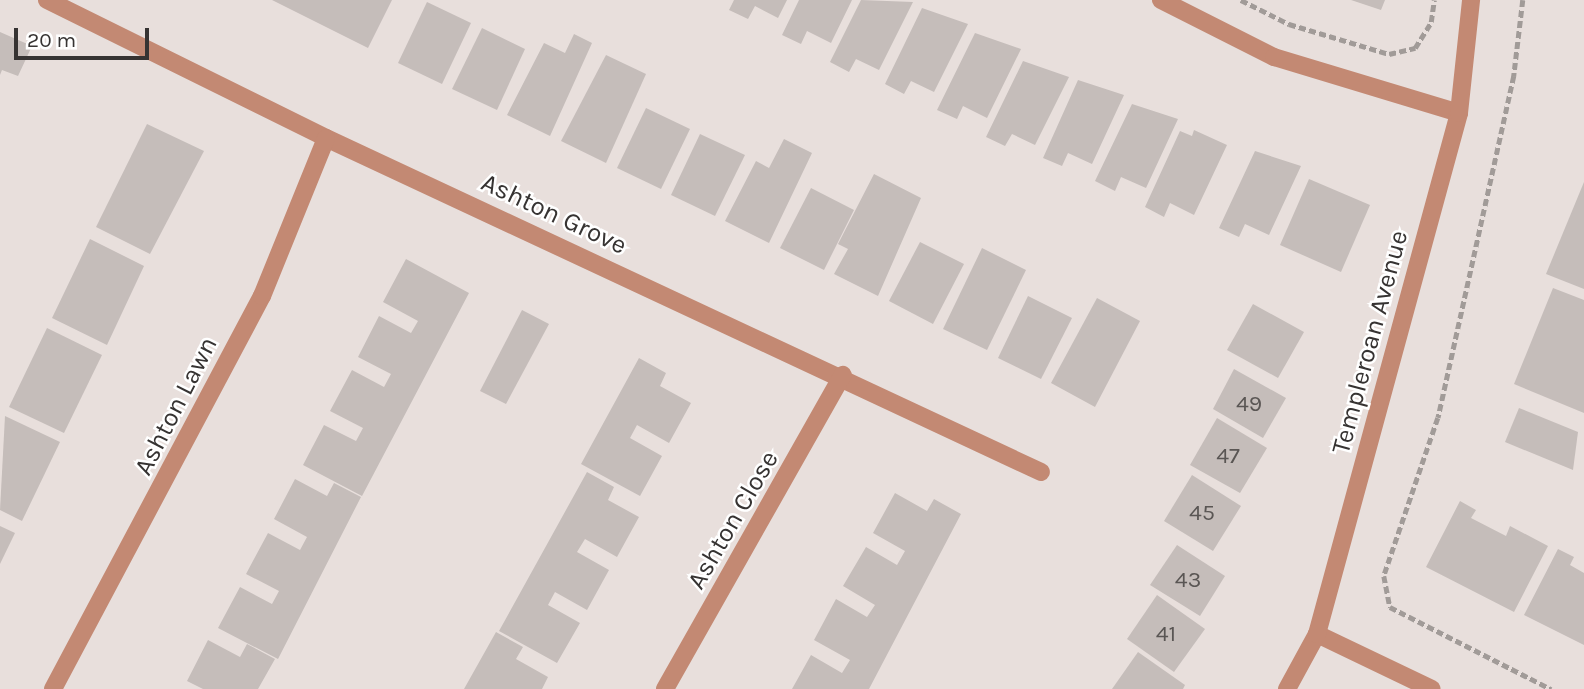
<!DOCTYPE html>
<html>
<head>
<meta charset="utf-8">
<style>
  body { margin:0 }
  #map { position:relative; width:1584px; height:689px; overflow:hidden; background:#e8dfdc; font-family:Karla,sans-serif }
  div>[style] { position:absolute }
  [style*='--x'] { left:calc(var(--x)*1px); top:calc(var(--y)*1px); width:calc(var(--w)*1px); rotate:calc(var(--a)*1deg) }
  .building>* { inset:0; background:#c5bdba }
  .path>* { height:4.5px; margin-top:-2.25px; transform-origin:0; background:repeating-linear-gradient(90deg,#a19b98 0 7px,transparent 0 10.5px) }
  .minor>* { height:18px; margin:-9px; padding:0 9px; transform-origin:9px; border-radius:9px; background:#c38973 }
  span { translate:-50% -50%; white-space:nowrap; text-align:center; line-height:1.15; -webkit-text-stroke:5px #fff; paint-order:stroke }
  .number-label { font-size:23px; color:#5a5654 }
  .number-label span { -webkit-text-stroke-width:0 }
  .street-label { font-size:26px; color:#363332 }
  .scale { position:absolute; left:14px; top:28px; width:135px; height:32px; box-sizing:border-box; border:4px solid #363332; border-top:0; padding-left:9px; font-size:21px; line-height:24px; white-space:nowrap; color:#363332; -webkit-text-stroke:5px #fff; paint-order:stroke }
</style>
</head>
<body>
<div id="map">
  <div class="building">
    <i style="clip-path:polygon(272px 0,392px 0,368px 48px)"></i>
    <i style="clip-path:polygon(734px 0,787px 0,778px 18px,755px 6px,748px 19px,729px 10px)"></i>
    <i style="clip-path:polygon(799px 0,852px 0,831px 43px,807px 31px,801px 44px,782px 35px)"></i>
    <i style="clip-path:polygon(861px 0,913px 2px,879px 70px,856px 59px,849px 72px,830px 62px)"></i>
    <i style="clip-path:polygon(1351px 0,1385px 0,1381px 10px)"></i>
    <i style="clip-path:polygon(427px 2px,471px 23px,442px 84px,398px 63px)"></i>
    <i style="clip-path:polygon(922px 8px,968px 24px,934px 92px,911px 81px,904px 94px,885px 84px)"></i>
    <i style="clip-path:polygon(482px 28px,525px 49px,497px 110px,452px 89px)"></i>
    <i style="clip-path:polygon(0 32px,32px 46px,18px 76px,2px 70px,0 75px)"></i>
    <i style="clip-path:polygon(975px 33px,1021px 49px,987px 118px,963px 106px,957px 119px,937px 110px)"></i>
    <i style="clip-path:polygon(574px 34px,592px 43px,550px 136px,507px 115px,544px 43px,565px 53px)"></i>
    <i style="clip-path:polygon(606px 55px,646px 74px,606px 163px,561px 141px)"></i>
    <i style="clip-path:polygon(1023px 61px,1069px 77px,1035px 145px,1012px 134px,1005px 146px,986px 137px)"></i>
    <i style="clip-path:polygon(1078px 80px,1124px 95px,1092px 164px,1068px 153px,1062px 166px,1043px 158px)"></i>
    <i style="clip-path:polygon(1132px 104px,1178px 119px,1146px 188px,1121px 177px,1115px 191px,1095px 181px)"></i>
    <i style="clip-path:polygon(646px 108px,690px 129px,661px 189px,617px 168px)"></i>
    <i style="clip-path:polygon(147px 124px,204px 151px,150px 254px,96px 227px)"></i>
    <i style="clip-path:polygon(1194px 130px,1227px 145px,1194px 215px,1170px 203px,1164px 217px,1145px 207px,1180px 131px,1192px 136px)"></i>
    <i style="clip-path:polygon(700px 134px,745px 155px,715px 216px,671px 195px)"></i>
    <i style="clip-path:polygon(784px 139px,812px 153px,769px 243px,725px 221px,756px 161px,769px 168px)"></i>
    <i style="clip-path:polygon(1255px 151px,1301px 166px,1269px 235px,1245px 224px,1239px 237px,1219px 228px)"></i>
    <i style="clip-path:polygon(874px 174px,921px 198px,878px 296px,834px 274px,848px 249px,838px 244px)"></i>
    <i style="clip-path:polygon(1309px 179px,1370px 205px,1341px 272px,1280px 245px)"></i>
    <i style="clip-path:polygon(1584px 182px,1584px 289px,1546px 274px)"></i>
    <i style="clip-path:polygon(811px 188px,854px 210px,824px 270px,780px 248px)"></i>
    <i style="clip-path:polygon(90px 239px,144px 266px,107px 345px,52px 318px)"></i>
    <i style="clip-path:polygon(920px 242px,964px 264px,933px 324px,889px 301px)"></i>
    <i style="clip-path:polygon(982px 248px,1026px 270px,987px 350px,943px 329px)"></i>
    <i style="clip-path:polygon(406px 259px,469px 293px,362px 496px,303px 465px,324px 425px,356px 441px,363px 428px,330px 411px,352px 370px,384px 387px,391px 374px,358px 357px,379px 316px,411px 333px,418px 321px,383px 302px)"></i>
    <i style="clip-path:polygon(1553px 288px,1584px 300px,1584px 413px,1514px 384px)"></i>
    <i style="clip-path:polygon(1028px 296px,1072px 318px,1041px 379px,998px 358px)"></i>
    <i style="clip-path:polygon(1097px 298px,1140px 321px,1095px 407px,1051px 383px)"></i>
    <i style="clip-path:polygon(1253px 304px,1304px 332px,1278px 378px,1227px 350px)"></i>
    <i style="clip-path:polygon(522px 310px,549px 324px,506px 404px,480px 391px)"></i>
    <i style="clip-path:polygon(47px 328px,102px 355px,64px 433px,9px 407px)"></i>
    <i style="clip-path:polygon(639px 358px,666px 373px,660px 386px,691px 403px,669px 443px,637px 425px,630px 438px,662px 456px,640px 496px,581px 464px)"></i>
    <i style="clip-path:polygon(1234px 369px,1286px 398px,1263px 438px,1213px 409px)"></i>
    <i style="clip-path:polygon(1519px 408px,1578px 432px,1573px 470px,1505px 442px)"></i>
    <i style="clip-path:polygon(5px 416px,60px 442px,22px 521px,0 510px)"></i>
    <i style="clip-path:polygon(1217px 418px,1267px 448px,1240px 493px,1190px 465px)"></i>
    <i style="clip-path:polygon(587px 472px,614px 487px,608px 500px,639px 517px,617px 557px,585px 539px,577px 552px,609px 570px,587px 610px,555px 592px,548px 605px,580px 623px,557px 663px,499px 631px)"></i>
    <i style="clip-path:polygon(1192px 475px,1241px 506px,1213px 551px,1164px 521px)"></i>
    <i style="clip-path:polygon(295px 479px,327px 496px,334px 483px,361px 497px,278px 659px,218px 628px,240px 587px,272px 604px,279px 591px,246px 574px,268px 533px,300px 550px,307px 537px,274px 519px)"></i>
    <i style="clip-path:polygon(895px 493px,927px 511px,934px 499px,961px 514px,869px 689px,792px 689px,811px 655px,842px 673px,850px 660px,814px 640px,836px 599px,867px 617px,875px 605px,843px 586px,866px 547px,897px 565px,905px 551px,873px 533px)"></i>
    <i style="clip-path:polygon(1460px 501px,1476px 510px,1471px 518px,1506px 536px,1510px 526px,1548px 546px,1514px 612px,1426px 567px)"></i>
    <i style="clip-path:polygon(0 526px,15px 533px,0 564px)"></i>
    <i style="clip-path:polygon(1177px 545px,1225px 576px,1200px 616px,1150px 585px)"></i>
    <i style="clip-path:polygon(1558px 549px,1574px 557px,1570px 565px,1584px 573px,1584px 645px,1524px 615px)"></i>
    <i style="clip-path:polygon(1157px 595px,1205px 629px,1174px 672px,1127px 639px)"></i>
    <i style="clip-path:polygon(496px 632px,523px 647px,516px 659px,548px 677px,542px 689px,464px 689px)"></i>
    <i style="clip-path:polygon(208px 640px,240px 657px,247px 644px,275px 659px,258px 689px,203px 689px,187px 681px)"></i>
    <i style="clip-path:polygon(1138px 652px,1185px 685px,1183px 689px,1112px 689px)"></i>
  </div>
  <div class="path">
    <i style="--x:1241;--y:0;--w:54;--a:26.6"></i>
    <i style="--x:1289;--y:24;--w:104;--a:16.7"></i>
    <i style="--x:1389;--y:54;--w:27;--a:-13"></i>
    <i style="--x:1415;--y:48;--w:31;--a:-58"></i>
    <i style="--x:1431;--y:22;--w:22;--a:-82"></i>
    <i style="--x:1523;--y:0;--w:77;--a:96.8"></i>
    <i style="--x:1514;--y:76;--w:350;--a:102.5"></i>
    <i style="--x:1438;--y:418;--w:167;--a:108.9"></i>
    <i style="--x:1384;--y:576;--w:32;--a:79"></i>
    <i style="--x:1390;--y:607;--w:181;--a:27"></i>
  </div>
  <div class="minor">
    <i style="--x:47;--y:0;--w:311;--a:26.3"></i>
    <i style="--x:326;--y:138;--w:789;--a:25.04"></i>
    <i style="--x:1161;--y:0;--w:127;--a:26.8"></i>
    <i style="--x:1274;--y:57;--w:193;--a:16.8"></i>
    <i style="--x:1317;--y:634;--w:127;--a:25.6"></i>
    <i style="--x:53;--y:689;--w:445;--a:-62"></i>
    <i style="--x:262;--y:296;--w:170;--a:-67.9"></i>
    <i style="--x:665;--y:689;--w:361;--a:-60.5"></i>
    <i style="--x:1287;--y:689;--w:63;--a:-61.4"></i>
    <i style="--x:1317;--y:634;--w:540;--a:-74.75"></i>
    <i style="--x:1459;--y:113;--w:114;--a:-83.9"></i>
  </div>
  <div class="number-label">
    <span style="left:1249px;top:404px">49</span>
    <span style="left:1228px;top:456px">47</span>
    <span style="left:1202px;top:513px">45</span>
    <span style="left:1188px;top:580px">43</span>
    <span style="left:1166px;top:634px">41</span>
  </div>
  <div class="street-label">
    <span style="left:554px;top:214px;rotate:25deg">Ashton Grove</span>
    <span style="left:1370px;top:342px;rotate:-75deg">Templeroan Avenue</span>
    <span style="left:176px;top:406px;rotate:-63deg">Ashton Lawn</span>
    <span style="left:733px;top:520px;rotate:-60deg">Ashton Close</span>
  </div>
  <div class="scale">20 m</div>
</div>
</body>
</html>
